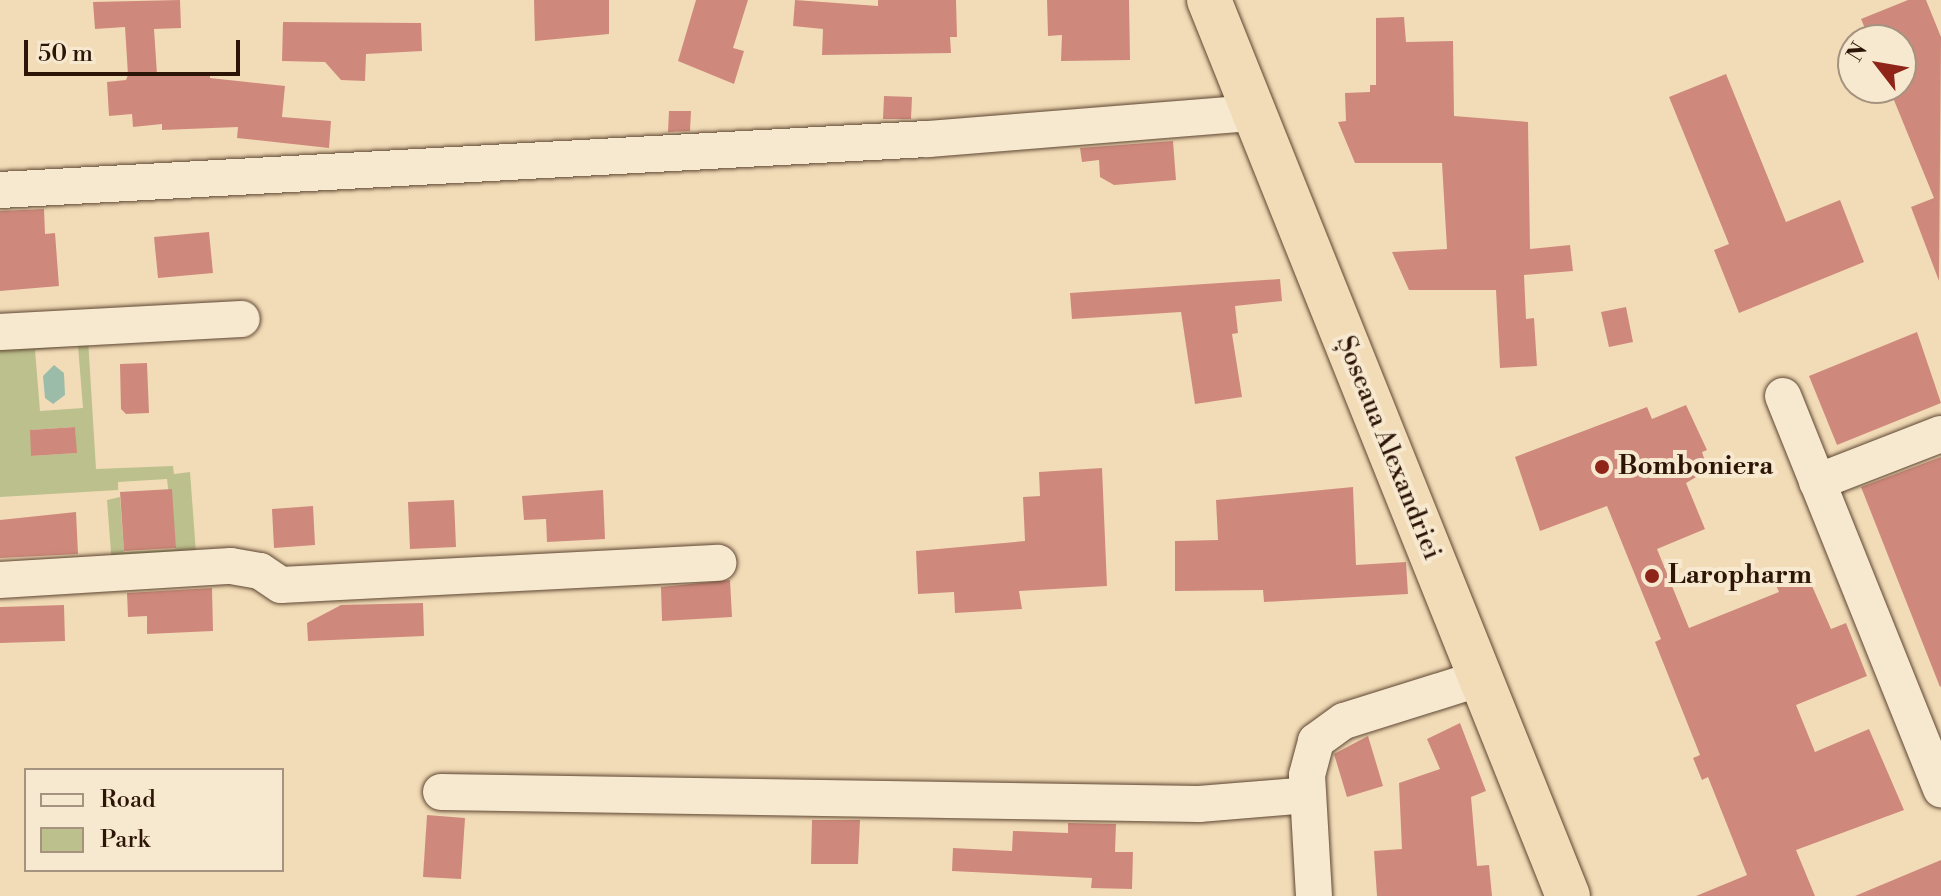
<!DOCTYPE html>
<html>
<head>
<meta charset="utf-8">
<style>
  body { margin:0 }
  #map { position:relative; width:1941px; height:896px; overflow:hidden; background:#f2dcb7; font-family:"Libre Bodoni",serif }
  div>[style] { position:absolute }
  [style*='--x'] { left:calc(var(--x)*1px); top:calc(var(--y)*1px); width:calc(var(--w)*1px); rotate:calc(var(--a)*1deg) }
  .green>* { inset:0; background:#bcc08d }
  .water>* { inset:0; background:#9cbcaa }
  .building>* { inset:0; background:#cf897c }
  .roads { filter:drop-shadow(0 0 2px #5e4632) drop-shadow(0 0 2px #5e4632) }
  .minor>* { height:36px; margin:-18px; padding:0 18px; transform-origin:18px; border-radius:18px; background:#f7e8d0 }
  .highway>* { height:44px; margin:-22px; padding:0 22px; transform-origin:22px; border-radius:22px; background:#f2dcb7 }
  .dots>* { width:22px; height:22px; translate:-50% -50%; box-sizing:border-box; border:4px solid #f7e8d0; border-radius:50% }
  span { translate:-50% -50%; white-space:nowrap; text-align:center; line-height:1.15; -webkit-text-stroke:8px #f7e8d0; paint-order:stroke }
  .street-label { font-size:26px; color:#2c1406 }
  .poi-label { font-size:26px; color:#2c1406; font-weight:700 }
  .left { translate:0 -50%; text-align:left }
  .legend { position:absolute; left:24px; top:768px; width:260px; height:104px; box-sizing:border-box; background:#f7e8d0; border:2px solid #a6937f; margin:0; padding:10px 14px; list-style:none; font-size:24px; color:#2c1406 }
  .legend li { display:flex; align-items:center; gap:16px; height:40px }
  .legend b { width:40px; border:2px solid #a6937f }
  .north { position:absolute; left:1837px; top:24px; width:80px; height:80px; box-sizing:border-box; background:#f7e8d0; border:2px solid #a6937f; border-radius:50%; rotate:301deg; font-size:22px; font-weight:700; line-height:32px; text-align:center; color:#2c1406 }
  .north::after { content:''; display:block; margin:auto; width:28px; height:36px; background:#8f2418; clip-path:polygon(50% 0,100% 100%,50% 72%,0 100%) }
  .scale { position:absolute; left:24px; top:40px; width:216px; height:36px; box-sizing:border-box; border:4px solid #2c1406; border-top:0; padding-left:10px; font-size:24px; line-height:28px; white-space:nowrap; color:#2c1406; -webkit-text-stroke:6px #f7e8d0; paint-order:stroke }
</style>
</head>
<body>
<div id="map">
  <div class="green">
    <i style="clip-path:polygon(evenodd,88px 339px,96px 469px,173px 466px,174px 474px,190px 472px,196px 553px,112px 565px,107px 500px,120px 497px,124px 552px,175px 549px,167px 479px,118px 482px,118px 490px,0 497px,0 346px,88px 339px,78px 346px,83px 408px,40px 411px,35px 350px,78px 346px,88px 339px,75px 427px,76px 453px,31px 456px,31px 430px,75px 427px)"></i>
  </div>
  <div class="water">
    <i style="clip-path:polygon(54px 365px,64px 373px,65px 395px,53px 404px,45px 398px,43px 376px)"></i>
  </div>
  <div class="building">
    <i style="clip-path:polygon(180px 0,181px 28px,154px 29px,157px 74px,210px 72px,210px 78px,285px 86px,282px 117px,331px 121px,329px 148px,237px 138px,238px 127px,162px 130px,162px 124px,133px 127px,132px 114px,109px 116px,107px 82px,126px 80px,128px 75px,125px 27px,95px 29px,93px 2px)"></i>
    <i style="clip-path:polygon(534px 0,609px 0,609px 34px,535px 41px)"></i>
    <i style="clip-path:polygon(696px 0,748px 0,733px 48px,744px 51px,734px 84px,678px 61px)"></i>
    <i style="clip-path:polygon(795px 0,878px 6px,878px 0,956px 0,957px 37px,950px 37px,951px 53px,822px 55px,823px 29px,793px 26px)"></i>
    <i style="clip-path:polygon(1047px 0,1129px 0,1130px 60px,1061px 61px,1062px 35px,1048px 36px)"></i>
    <i style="clip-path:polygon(1908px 0,1926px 0,1941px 37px,1939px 281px,1911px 207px,1934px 198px,1889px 88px,1901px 88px,1901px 40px,1870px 40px,1861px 19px)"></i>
    <i style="clip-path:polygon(1404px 17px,1406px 42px,1453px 41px,1454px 116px,1528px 122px,1530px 249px,1570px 245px,1573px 271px,1524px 275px,1526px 319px,1534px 318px,1537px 366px,1500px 368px,1496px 290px,1409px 290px,1392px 252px,1447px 249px,1442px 163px,1355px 163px,1338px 122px,1346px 121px,1345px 93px,1370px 92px,1370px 85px,1376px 85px,1376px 18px)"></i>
    <i style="clip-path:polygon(283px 22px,421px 23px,422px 51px,366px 54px,365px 81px,341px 80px,325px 62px,282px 61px)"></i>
    <i style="clip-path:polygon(1726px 74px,1786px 222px,1840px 200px,1864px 262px,1739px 313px,1714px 250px,1729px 244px,1669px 97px)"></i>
    <i style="clip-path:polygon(884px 96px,912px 97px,911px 119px,883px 119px)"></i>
    <i style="clip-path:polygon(669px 111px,691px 111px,690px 131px,668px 132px)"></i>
    <i style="clip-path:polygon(1173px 141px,1176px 180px,1114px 185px,1100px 177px,1099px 160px,1082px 162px,1080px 148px)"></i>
    <i style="clip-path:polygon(44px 209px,45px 234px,55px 233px,59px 286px,0 291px,0 211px)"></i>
    <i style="clip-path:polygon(209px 232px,213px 273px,158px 278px,154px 237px)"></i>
    <i style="clip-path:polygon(1280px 279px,1282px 301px,1235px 306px,1238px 333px,1232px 334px,1242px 397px,1195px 404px,1181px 312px,1072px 319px,1070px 293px)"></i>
    <i style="clip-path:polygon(1626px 307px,1633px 342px,1609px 347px,1601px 312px)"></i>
    <i style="clip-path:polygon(1917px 332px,1941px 403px,1837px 445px,1809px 376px)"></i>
    <i style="clip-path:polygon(147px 363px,149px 413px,126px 414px,121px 409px,120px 364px)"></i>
    <i style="clip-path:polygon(1686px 405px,1707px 450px,1702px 452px,1708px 470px,1686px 483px,1705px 529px,1657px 549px,1689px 628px,1779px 592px,1775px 583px,1805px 570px,1831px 629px,1846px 623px,1867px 676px,1796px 705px,1815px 752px,1869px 729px,1904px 810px,1796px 850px,1815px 896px,1696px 896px,1747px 875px,1708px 777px,1702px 780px,1693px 758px,1700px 755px,1655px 642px,1661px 639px,1607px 506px,1540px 531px,1515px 457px,1647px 407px,1652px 419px)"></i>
    <i style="clip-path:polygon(75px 427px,77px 453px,31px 456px,30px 430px)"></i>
    <i style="clip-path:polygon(1941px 457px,1941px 686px,1940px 687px,1861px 487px)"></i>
    <i style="clip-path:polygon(1102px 468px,1107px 586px,1019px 591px,1022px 609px,955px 613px,954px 592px,918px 594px,916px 551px,1025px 541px,1023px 497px,1040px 496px,1039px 472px)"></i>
    <i style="clip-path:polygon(1353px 487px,1356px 565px,1406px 562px,1408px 594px,1264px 602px,1263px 590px,1175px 591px,1175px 541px,1218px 540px,1216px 500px)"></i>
    <i style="clip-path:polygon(172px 489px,176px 548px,124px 551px,120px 492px)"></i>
    <i style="clip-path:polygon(603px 490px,605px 539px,547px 542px,546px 519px,524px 520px,522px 496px)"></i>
    <i style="clip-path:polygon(454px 500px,456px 547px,410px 549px,408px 502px)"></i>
    <i style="clip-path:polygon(313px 506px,315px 545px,274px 548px,272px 509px)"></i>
    <i style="clip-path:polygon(76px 512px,78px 554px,0 558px,0 520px)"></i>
    <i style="clip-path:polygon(730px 580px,732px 617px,662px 621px,661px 587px)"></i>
    <i style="clip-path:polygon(212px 588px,213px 631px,147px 634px,147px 616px,128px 617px,127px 593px)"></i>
    <i style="clip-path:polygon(423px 603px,424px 636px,308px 641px,307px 623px,341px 605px)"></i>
    <i style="clip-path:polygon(64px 605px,65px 641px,0 643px,0 607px)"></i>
    <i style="clip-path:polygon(1460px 723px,1486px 791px,1471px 797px,1477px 866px,1489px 865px,1492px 896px,1377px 896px,1374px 851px,1402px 849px,1399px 783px,1440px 769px,1427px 739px)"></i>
    <i style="clip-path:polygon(1368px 736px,1383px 786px,1347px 797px,1334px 754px)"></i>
    <i style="clip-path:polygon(427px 815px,465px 818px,461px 879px,423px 877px)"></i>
    <i style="clip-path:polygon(812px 820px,860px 820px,858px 864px,811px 864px)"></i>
    <i style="clip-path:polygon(1068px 823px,1116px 824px,1115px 852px,1133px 852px,1132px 889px,1091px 888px,1092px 878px,952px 871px,953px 848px,1012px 851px,1013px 831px,1068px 833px)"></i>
    <i style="clip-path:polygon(1941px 860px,1941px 896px,1855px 896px)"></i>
  </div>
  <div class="roads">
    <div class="minor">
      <i style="--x:0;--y:190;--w:929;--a:-3.15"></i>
      <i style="--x:928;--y:139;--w:327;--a:-4.6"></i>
      <i style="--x:0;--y:332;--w:242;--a:-3.1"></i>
      <i style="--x:1783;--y:396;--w:424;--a:68.1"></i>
      <i style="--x:1817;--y:482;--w:133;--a:-21.2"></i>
      <i style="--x:0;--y:580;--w:231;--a:-3.5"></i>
      <i style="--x:231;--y:566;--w:29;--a:10"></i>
      <i style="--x:260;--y:571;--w:25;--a:34"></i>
      <i style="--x:281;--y:585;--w:438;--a:-2.9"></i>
      <i style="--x:441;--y:792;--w:758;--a:0.91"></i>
      <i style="--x:1199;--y:804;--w:109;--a:-4.7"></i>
      <i style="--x:1314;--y:896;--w:121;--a:-93.3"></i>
      <i style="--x:1307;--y:775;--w:35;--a:-75"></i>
      <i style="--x:1316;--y:741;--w:34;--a:-36"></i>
      <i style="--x:1344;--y:721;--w:144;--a:-17.4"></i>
    </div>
    <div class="highway">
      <i style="--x:1209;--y:0;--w:965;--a:68.17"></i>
    </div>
  </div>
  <div class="dots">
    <i style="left:1602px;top:467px;background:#8f2418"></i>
    <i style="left:1652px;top:576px;background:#8f2418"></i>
  </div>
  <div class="street-label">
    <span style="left:1388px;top:448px;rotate:68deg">Șoseaua Alexandriei</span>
  </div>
  <div class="poi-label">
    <span class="left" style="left:1618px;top:467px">Bomboniera</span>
    <span class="left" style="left:1668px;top:576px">Laropharm</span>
  </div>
  <ul class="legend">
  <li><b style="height:10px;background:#f7e8d0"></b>Road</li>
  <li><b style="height:22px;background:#bcc08d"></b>Park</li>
  </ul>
  <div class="north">N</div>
  <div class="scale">50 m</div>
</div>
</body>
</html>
